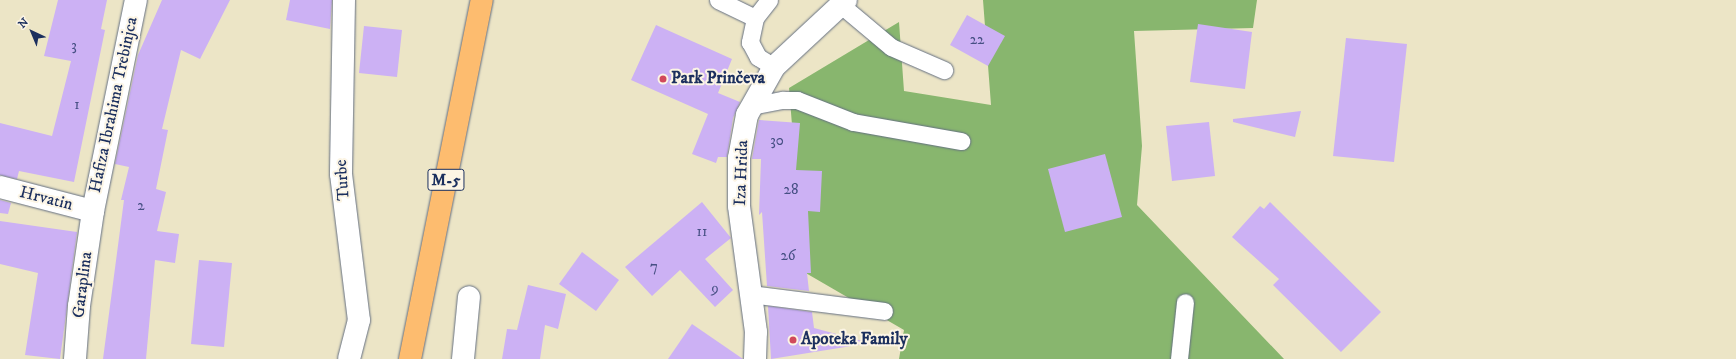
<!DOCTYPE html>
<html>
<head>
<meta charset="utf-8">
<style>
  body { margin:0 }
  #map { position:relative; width:1736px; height:359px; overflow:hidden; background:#ece5c6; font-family:"IM FELL DW Pica",serif }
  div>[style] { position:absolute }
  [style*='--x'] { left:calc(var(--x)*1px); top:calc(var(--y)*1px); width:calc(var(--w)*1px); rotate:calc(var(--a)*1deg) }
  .forest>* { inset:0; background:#88b66e }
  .building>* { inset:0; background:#ccb1f4 }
  .roads { filter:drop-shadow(0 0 1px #646f82) drop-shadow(0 0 1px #646f82) }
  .service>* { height:17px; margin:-8.5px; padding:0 8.5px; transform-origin:8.5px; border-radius:8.5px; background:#fff }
  .minor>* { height:22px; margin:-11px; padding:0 11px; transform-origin:11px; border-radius:11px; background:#fff }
  .primary>* { height:22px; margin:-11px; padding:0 11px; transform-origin:11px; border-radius:11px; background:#fdbc6f }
  .dots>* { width:11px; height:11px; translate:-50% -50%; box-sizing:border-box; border:2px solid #fcf5e5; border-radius:50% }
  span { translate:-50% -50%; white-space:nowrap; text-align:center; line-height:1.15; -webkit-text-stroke:4px #fcf5e5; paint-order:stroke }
  .number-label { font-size:15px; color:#475084 }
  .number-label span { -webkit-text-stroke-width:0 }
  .shield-label span { padding:1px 3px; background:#fcf5e5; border:1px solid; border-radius:3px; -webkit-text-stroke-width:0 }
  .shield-label { font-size:16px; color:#1b2f5e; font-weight:700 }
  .poi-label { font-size:17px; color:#1b2f5e; font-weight:700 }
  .left { translate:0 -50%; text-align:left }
  .street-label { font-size:17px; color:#1b2f5e }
  .north { position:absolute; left:12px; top:12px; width:40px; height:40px; -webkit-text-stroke:3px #fcf5e5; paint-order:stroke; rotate:316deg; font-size:11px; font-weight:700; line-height:16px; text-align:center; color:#1b2f5e }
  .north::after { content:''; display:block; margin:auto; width:14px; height:18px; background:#1b2f5e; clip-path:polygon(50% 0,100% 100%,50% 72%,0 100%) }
</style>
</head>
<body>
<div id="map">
  <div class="forest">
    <i style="clip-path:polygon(983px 0,1257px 0,1253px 28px,1134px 31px,1142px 146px,1137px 205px,1284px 359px,899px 359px,904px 330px,804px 272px,789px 88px,899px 22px,904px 91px,991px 105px)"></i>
  </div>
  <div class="building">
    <i style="clip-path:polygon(58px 0,107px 0,101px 29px,105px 30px,74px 182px,19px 171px,17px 179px,0 175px,0 123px,52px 136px,71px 61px,44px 56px)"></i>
    <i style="clip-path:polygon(162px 0,230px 0,200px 59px,181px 50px,162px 129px,168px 130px,156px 189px,166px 192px,157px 231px,179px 234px,175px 263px,155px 260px,146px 359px,103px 359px,124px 200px,121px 200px,129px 167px,115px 164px,138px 55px)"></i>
    <i style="clip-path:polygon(290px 0,332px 0,330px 29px,286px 20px)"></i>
    <i style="clip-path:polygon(967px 15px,1005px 36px,988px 66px,950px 45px)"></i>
    <i style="clip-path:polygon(1198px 24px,1252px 32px,1245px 89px,1190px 82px)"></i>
    <i style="clip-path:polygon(656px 25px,732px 59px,718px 93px,740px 102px,733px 118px,727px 157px,718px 157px,716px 163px,692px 154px,708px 114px,631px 80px)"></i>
    <i style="clip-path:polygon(364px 26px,402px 30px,397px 77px,359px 73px)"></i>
    <i style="clip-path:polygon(1346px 38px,1407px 44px,1394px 162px,1333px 156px)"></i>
    <i style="clip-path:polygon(1301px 111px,1295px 137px,1233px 122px,1233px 119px)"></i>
    <i style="clip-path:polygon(759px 120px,800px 123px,796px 170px,822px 171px,820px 212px,808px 211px,811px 273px,807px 273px,809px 291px,767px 286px,762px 212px,759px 215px,761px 159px,752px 159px)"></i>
    <i style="clip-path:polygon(1209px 122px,1215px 176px,1172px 181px,1166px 126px)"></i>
    <i style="clip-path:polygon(1105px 154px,1122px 217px,1065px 232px,1048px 169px)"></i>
    <i style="clip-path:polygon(0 200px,11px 203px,8px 214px,0 213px)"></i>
    <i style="clip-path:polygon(702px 202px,731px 238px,705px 259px,733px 290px,715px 307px,680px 270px,652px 296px,625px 267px)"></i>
    <i style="clip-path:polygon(1270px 202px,1381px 312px,1341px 352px,1273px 285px,1279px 279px,1232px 237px,1260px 206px,1264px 209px)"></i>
    <i style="clip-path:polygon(0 221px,77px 232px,60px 359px,25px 355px,38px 273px,0 264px)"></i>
    <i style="clip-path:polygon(582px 252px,619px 280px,596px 311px,559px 284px)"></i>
    <i style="clip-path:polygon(199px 260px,232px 263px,224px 347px,191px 344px)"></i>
    <i style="clip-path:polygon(528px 285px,566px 294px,558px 329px,545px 325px,540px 359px,502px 359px,507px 329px,517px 330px)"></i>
    <i style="clip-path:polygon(768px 306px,812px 312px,814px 328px,870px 343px,771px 359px)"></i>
    <i style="clip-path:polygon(692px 324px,743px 359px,668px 359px)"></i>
  </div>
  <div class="roads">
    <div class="service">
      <i style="--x:718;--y:0;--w:41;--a:25.9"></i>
      <i style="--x:769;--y:0;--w:23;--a:128"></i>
      <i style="--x:755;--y:18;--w:25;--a:102"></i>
      <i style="--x:750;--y:42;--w:17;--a:62"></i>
      <i style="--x:758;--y:57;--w:19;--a:32"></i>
      <i style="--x:841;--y:5;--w:65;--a:40"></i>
      <i style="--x:891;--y:47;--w:58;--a:23.5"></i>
      <i style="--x:751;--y:106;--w:33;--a:-11"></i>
      <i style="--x:783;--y:100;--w:14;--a:0"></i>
      <i style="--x:797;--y:100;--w:60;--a:21.4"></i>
      <i style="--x:853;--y:122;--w:110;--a:10"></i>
      <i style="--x:750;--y:294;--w:135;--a:7.2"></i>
      <i style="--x:1179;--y:359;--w:57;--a:-84"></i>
    </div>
    <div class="minor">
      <i style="--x:344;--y:0;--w:174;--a:91"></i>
      <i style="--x:341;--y:174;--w:147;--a:83"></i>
      <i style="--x:359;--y:320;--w:40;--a:104.4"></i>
      <i style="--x:0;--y:187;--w:96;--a:14.5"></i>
      <i style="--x:75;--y:359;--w:53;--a:-85.7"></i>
      <i style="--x:79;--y:306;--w:96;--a:-81.6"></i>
      <i style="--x:93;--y:211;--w:215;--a:-78.5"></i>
      <i style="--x:463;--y:359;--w:62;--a:-84.5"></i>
      <i style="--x:755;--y:359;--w:27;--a:-88"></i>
      <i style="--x:756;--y:332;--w:127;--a:-97.7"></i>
      <i style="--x:739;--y:206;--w:48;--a:-90"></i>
      <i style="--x:739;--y:158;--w:44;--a:-79.5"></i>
      <i style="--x:747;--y:115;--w:55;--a:-60.6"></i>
      <i style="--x:774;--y:67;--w:98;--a:-42.9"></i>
    </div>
    <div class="primary">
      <i style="--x:410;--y:359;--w:366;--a:-78.7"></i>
    </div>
  </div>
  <div class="dots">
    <i style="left:663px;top:79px;background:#d1495b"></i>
    <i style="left:793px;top:340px;background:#d1495b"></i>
  </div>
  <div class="number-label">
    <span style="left:977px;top:40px">22</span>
    <span style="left:74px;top:46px">3</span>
    <span style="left:77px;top:105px">1</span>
    <span style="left:777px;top:141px">30</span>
    <span style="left:791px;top:190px">28</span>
    <span style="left:141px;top:206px">2</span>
    <span style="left:702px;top:232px">11</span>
    <span style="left:788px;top:256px">26</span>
    <span style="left:654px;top:267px">7</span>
    <span style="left:715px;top:289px">9</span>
  </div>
  <div class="shield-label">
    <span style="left:446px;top:180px">M-5</span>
  </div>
  <div class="poi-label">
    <span class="left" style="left:671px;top:79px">Park Prinčeva</span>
    <span class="left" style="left:801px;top:340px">Apoteka Family</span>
  </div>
  <div class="street-label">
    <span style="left:114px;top:105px;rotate:-78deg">Hafiza Ibrahima Trebinjca</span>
    <span style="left:742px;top:173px;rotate:-88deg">Iza Hrida</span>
    <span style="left:343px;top:180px;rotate:-94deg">Turbe</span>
    <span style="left:46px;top:199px;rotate:14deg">Hrvatin</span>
    <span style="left:83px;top:285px;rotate:-83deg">Garaplina</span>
  </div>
  <div class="north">N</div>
</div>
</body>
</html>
